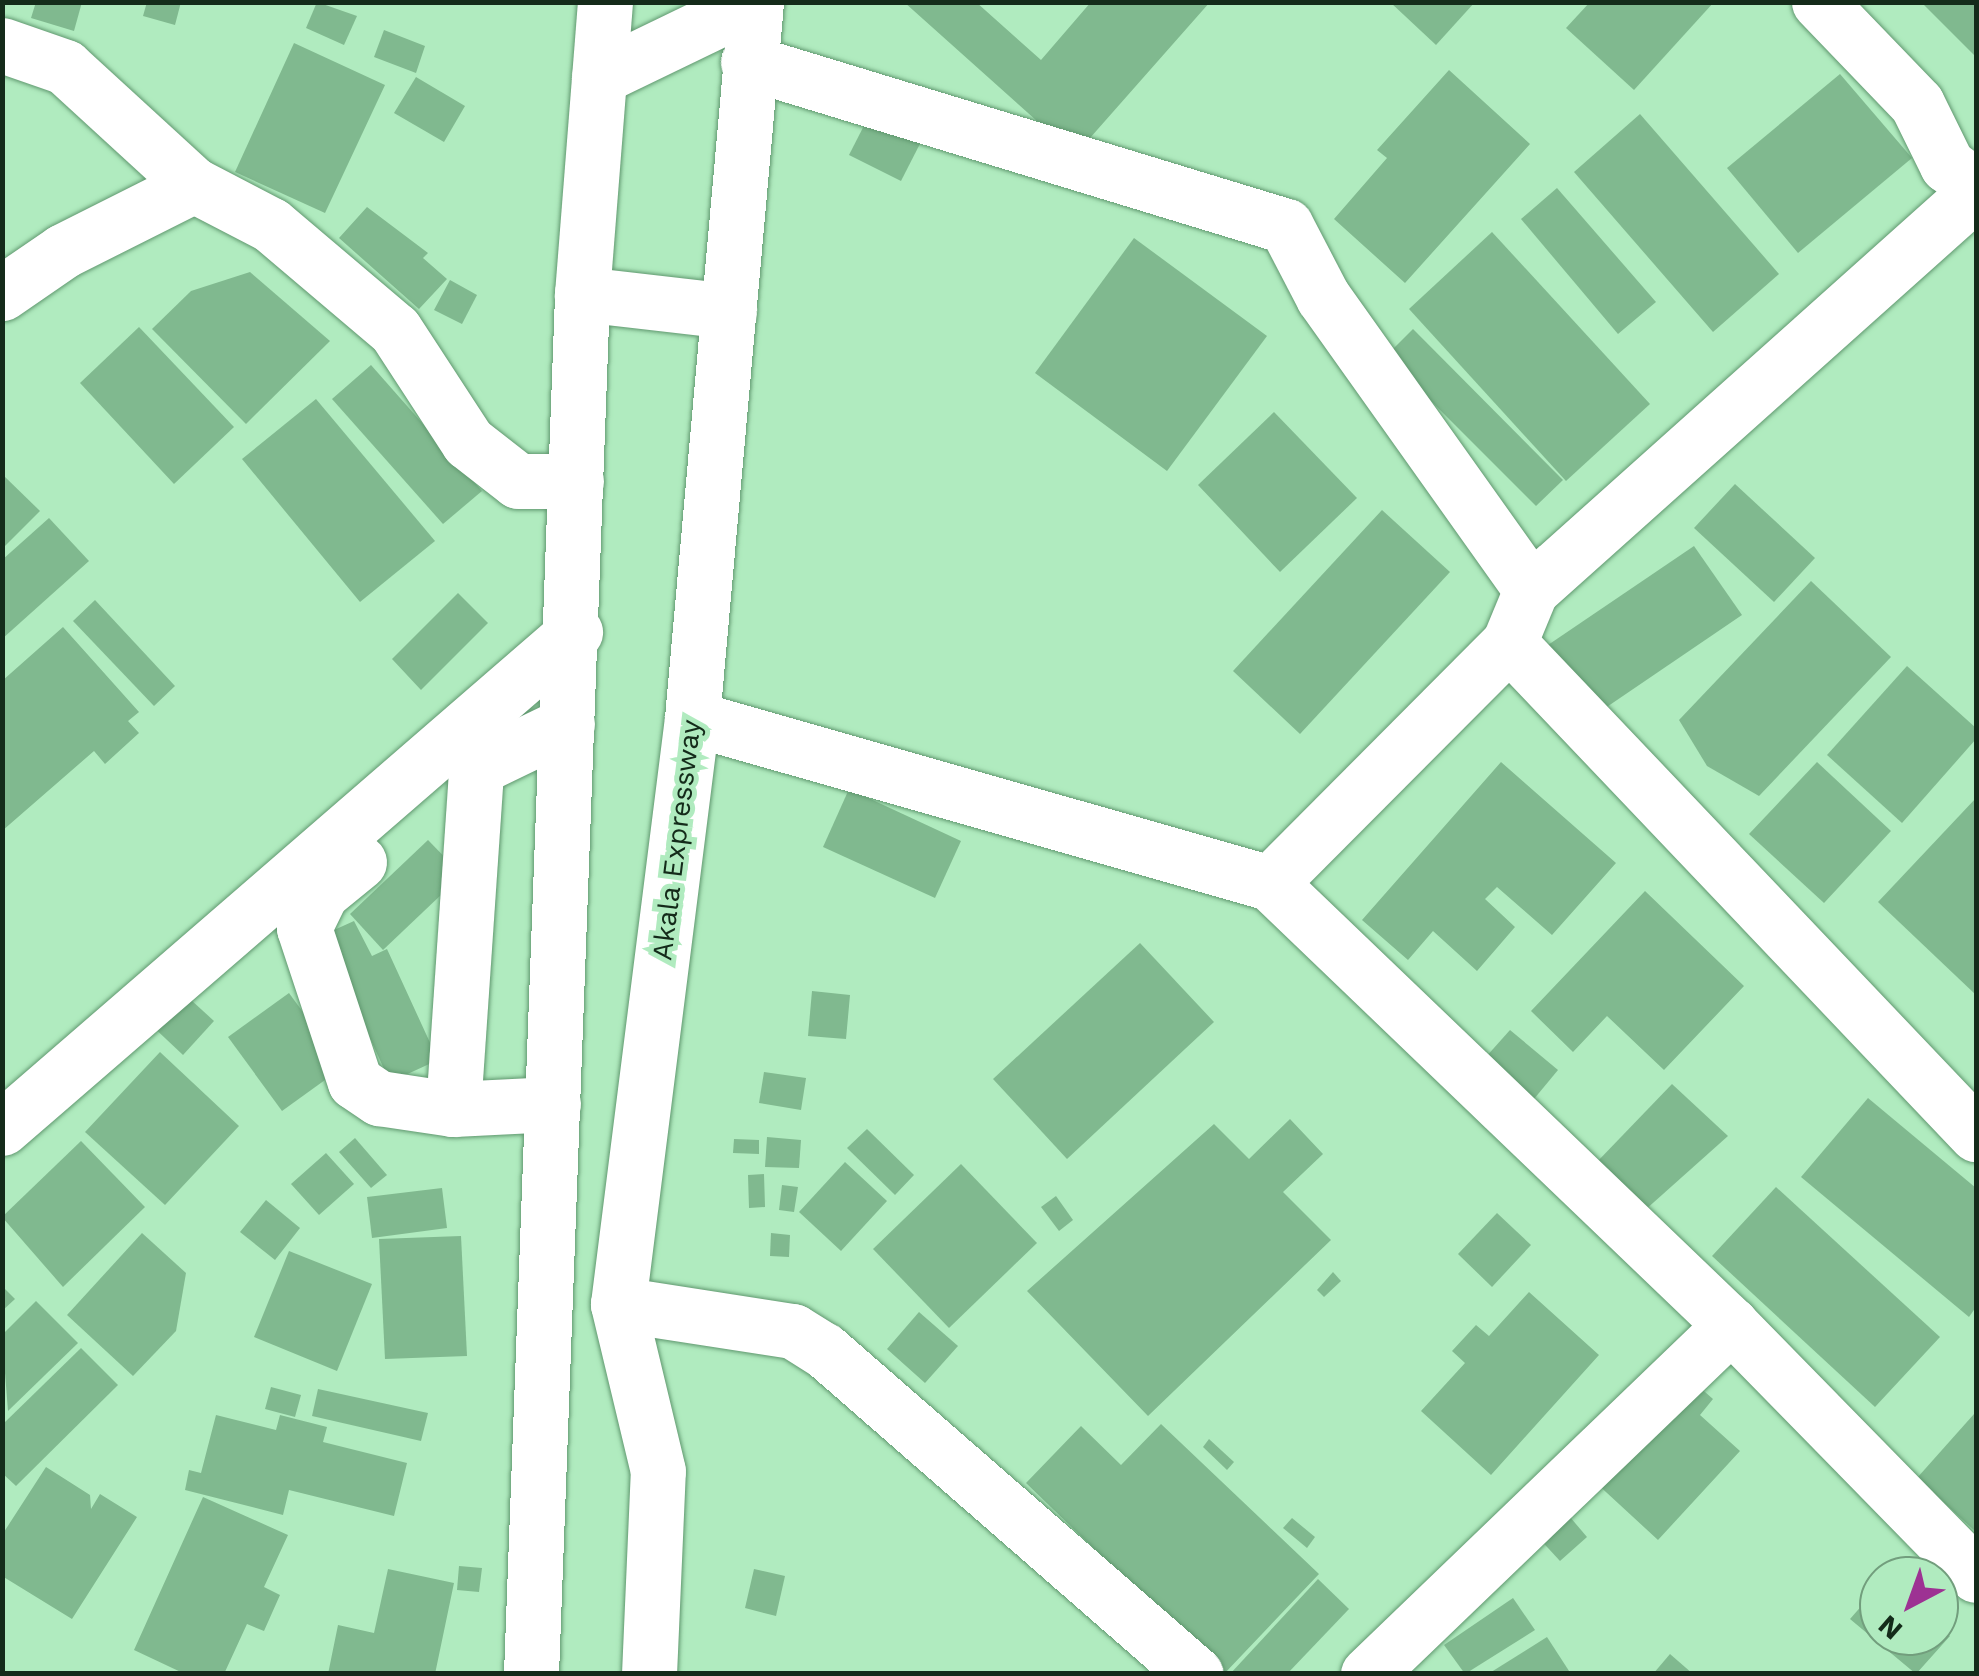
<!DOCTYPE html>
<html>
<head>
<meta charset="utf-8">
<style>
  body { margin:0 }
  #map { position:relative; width:1979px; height:1676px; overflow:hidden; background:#b0ebbf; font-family:"Work Sans",sans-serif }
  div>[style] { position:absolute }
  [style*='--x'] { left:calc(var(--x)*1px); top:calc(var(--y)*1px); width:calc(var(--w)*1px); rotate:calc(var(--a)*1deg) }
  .building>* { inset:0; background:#80b98f }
  .roads { filter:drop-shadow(0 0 2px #60986f) drop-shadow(0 0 2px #60986f) }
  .minor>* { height:55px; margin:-27.5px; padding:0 27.5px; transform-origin:27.5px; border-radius:27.5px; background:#fff }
  .major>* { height:55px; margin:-27.5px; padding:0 27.5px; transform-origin:27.5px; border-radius:27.5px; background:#fff }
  span { translate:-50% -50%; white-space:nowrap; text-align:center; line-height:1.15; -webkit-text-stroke:10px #b0ebbf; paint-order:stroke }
  .street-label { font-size:28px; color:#142b1a }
  .frame { position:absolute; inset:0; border:5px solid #142b1a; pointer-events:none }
  .north { position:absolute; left:1859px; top:1556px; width:100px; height:100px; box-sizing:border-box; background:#b0ebbf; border:2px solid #729e7d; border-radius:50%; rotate:221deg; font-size:28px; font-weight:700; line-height:40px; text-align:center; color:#142b1a }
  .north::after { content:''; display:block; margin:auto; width:35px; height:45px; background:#9d3293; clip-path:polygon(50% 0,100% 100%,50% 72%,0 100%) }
</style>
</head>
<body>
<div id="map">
  <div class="building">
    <i style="clip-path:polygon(36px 2px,82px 2px,74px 31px,31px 18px)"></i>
    <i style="clip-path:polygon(147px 2px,181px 2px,175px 25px,143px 16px)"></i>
    <i style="clip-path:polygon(317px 2px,357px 16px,344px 45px,306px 28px)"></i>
    <i style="clip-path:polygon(904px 2px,976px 2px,1041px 60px,1091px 2px,1210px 2px,1075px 155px)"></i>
    <i style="clip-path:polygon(1390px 2px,1475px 2px,1436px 45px)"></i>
    <i style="clip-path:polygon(1590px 2px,1714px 2px,1634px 90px,1566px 28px)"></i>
    <i style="clip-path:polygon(1921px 2px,1976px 2px,1976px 57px)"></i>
    <i style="clip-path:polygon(384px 30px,425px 46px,416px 73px,374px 57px)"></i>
    <i style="clip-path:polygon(294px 43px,385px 85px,325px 213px,235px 172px)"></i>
    <i style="clip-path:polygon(1449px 70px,1530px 144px,1405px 283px,1334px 219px,1387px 158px,1377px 150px)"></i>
    <i style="clip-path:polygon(1840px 74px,1912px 158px,1798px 253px,1727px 168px)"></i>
    <i style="clip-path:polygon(416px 77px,465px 106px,444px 142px,394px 113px)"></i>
    <i style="clip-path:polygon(874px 106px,926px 132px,901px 181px,849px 155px)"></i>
    <i style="clip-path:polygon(1640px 114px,1779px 274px,1713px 332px,1574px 172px)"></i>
    <i style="clip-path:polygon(1557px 188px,1656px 302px,1618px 334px,1521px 219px)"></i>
    <i style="clip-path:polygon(367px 207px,428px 253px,423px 258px,447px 279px,419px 309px,339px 238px)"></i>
    <i style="clip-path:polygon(1492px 232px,1650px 404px,1566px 481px,1409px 309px)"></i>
    <i style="clip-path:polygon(1134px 238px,1267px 336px,1167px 471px,1035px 373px)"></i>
    <i style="clip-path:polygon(250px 272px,330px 341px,246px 424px,152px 329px,191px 291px)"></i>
    <i style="clip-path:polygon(450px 280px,477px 295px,462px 324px,434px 310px)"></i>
    <i style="clip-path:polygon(139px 327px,234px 427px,174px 484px,80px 383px)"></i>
    <i style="clip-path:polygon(1413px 329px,1563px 480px,1536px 506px,1386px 356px)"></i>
    <i style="clip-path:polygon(371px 365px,482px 491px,443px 524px,332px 399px)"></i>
    <i style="clip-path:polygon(316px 399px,435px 541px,360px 602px,242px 459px)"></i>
    <i style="clip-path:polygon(1274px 412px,1357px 498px,1280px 572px,1198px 485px)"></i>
    <i style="clip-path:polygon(2px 474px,40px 511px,2px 549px)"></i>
    <i style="clip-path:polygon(1735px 484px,1815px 558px,1774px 602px,1694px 528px)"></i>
    <i style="clip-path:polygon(1382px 510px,1450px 572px,1300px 734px,1233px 671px)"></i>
    <i style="clip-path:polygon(49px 518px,89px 561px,2px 639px,2px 560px)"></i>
    <i style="clip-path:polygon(1694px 546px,1742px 615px,1595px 715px,1548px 645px)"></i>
    <i style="clip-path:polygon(1811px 581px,1891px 657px,1759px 796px,1707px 766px,1679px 720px)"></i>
    <i style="clip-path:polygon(458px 593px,488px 623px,421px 690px,392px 659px)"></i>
    <i style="clip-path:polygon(95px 600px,175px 686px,154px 706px,73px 621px)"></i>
    <i style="clip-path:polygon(63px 627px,139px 712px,128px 721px,139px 733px,105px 764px,94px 751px,2px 831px,2px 681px)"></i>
    <i style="clip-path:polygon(1907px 666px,1976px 728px,1976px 739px,1902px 823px,1827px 755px)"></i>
    <i style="clip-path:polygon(1501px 762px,1616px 863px,1552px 935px,1497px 887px,1485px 899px,1515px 927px,1477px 971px,1433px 931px,1408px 960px,1362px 920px)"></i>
    <i style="clip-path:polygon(1817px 762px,1891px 831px,1824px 903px,1749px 834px)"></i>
    <i style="clip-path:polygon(849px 789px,961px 841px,935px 898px,823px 847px)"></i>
    <i style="clip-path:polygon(1976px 798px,1976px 995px,1878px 902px)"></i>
    <i style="clip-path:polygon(428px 840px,462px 875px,383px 950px,350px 914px)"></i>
    <i style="clip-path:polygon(1645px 891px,1744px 986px,1664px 1070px,1607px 1016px,1573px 1052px,1531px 1011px)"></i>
    <i style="clip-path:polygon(354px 921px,372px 956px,387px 949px,438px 1060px,390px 1082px,323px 935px)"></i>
    <i style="clip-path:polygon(1140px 943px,1214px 1022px,1067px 1159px,993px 1079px)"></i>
    <i style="clip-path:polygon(179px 989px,214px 1021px,183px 1055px,149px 1023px)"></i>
    <i style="clip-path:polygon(812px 991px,850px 995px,846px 1039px,808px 1036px)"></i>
    <i style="clip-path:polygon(289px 993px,343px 1067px,282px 1111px,228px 1037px)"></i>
    <i style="clip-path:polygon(1510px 1030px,1558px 1070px,1534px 1099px,1485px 1058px)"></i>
    <i style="clip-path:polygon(160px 1052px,239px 1126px,165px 1205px,85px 1132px)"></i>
    <i style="clip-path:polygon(764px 1072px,806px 1078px,801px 1110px,759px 1103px)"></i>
    <i style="clip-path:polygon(1672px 1084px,1728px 1136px,1644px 1211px,1595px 1164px)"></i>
    <i style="clip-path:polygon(1868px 1098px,1976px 1188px,1976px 1307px,1969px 1317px,1801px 1177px)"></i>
    <i style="clip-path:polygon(1290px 1119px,1323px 1154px,1283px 1192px,1331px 1240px,1148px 1416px,1027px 1291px,1214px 1124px,1249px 1159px)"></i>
    <i style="clip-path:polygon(867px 1129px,914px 1175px,895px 1195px,847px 1148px)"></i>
    <i style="clip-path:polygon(767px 1137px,801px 1140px,799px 1168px,765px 1167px)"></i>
    <i style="clip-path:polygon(355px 1138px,387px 1175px,371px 1188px,339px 1152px)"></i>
    <i style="clip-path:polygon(734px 1139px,759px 1140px,759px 1154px,733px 1153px)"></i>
    <i style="clip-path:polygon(81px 1141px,145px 1207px,63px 1287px,2px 1217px)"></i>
    <i style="clip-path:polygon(326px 1153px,354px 1184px,319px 1215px,291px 1184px)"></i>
    <i style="clip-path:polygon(845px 1162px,887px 1201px,841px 1251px,799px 1212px)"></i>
    <i style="clip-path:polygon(961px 1164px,1037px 1243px,949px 1328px,873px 1249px)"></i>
    <i style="clip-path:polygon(764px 1174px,765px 1207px,749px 1208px,748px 1175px)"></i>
    <i style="clip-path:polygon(782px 1185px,798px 1187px,794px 1212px,779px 1210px)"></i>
    <i style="clip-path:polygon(1776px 1187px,1940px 1337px,1875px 1407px,1712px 1256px)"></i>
    <i style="clip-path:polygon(442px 1188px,447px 1228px,372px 1238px,367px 1197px)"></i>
    <i style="clip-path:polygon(1056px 1196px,1073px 1220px,1059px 1231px,1041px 1207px)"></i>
    <i style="clip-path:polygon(266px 1200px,300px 1228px,275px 1260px,240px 1232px)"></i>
    <i style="clip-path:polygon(1497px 1213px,1531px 1245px,1492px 1287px,1458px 1254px)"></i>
    <i style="clip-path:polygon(142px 1233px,186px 1273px,176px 1331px,133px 1376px,67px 1315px)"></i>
    <i style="clip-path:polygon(771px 1233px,790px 1235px,789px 1257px,770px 1256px)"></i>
    <i style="clip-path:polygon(461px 1236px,467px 1356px,385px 1359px,379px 1239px)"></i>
    <i style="clip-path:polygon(289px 1251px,372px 1284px,337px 1371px,254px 1337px)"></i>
    <i style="clip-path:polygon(1333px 1272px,1341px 1281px,1324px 1297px,1317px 1290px)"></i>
    <i style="clip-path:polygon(2px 1286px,15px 1299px,2px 1311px)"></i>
    <i style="clip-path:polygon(1529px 1292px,1599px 1355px,1491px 1475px,1421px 1411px,1465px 1363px,1452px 1351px,1476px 1325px,1489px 1336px)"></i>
    <i style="clip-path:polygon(36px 1301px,78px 1343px,8px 1411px,2px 1335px)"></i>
    <i style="clip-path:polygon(919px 1312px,958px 1346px,925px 1383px,887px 1349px)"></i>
    <i style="clip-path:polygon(81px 1348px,118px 1385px,16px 1486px,2px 1473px,2px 1425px)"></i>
    <i style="clip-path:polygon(1689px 1378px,1713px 1399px,1700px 1415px,1740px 1451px,1658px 1540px,1594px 1481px)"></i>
    <i style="clip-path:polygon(271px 1387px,301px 1395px,295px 1417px,265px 1409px)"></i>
    <i style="clip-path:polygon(318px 1389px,428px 1413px,421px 1441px,312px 1416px)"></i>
    <i style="clip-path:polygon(1974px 1414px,1976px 1417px,1976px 1532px,1917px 1478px)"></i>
    <i style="clip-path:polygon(216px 1415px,276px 1430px,280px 1415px,327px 1427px,323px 1442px,407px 1463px,394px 1516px,289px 1490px,283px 1515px,185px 1490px,189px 1470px,201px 1473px)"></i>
    <i style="clip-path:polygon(1161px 1424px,1319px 1574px,1224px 1674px,1026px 1483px,1081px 1426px,1121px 1465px)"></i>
    <i style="clip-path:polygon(1209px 1439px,1234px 1462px,1227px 1470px,1203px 1447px)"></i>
    <i style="clip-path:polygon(46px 1467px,90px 1495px,91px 1509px,100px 1494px,137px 1517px,72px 1619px,2px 1576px,2px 1535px)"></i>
    <i style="clip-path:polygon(203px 1497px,288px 1535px,264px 1587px,280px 1595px,264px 1631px,247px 1624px,224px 1674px,185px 1674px,134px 1650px)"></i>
    <i style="clip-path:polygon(1564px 1510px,1587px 1537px,1560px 1561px,1536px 1535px)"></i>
    <i style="clip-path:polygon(1292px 1518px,1315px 1537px,1307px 1548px,1283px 1528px)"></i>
    <i style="clip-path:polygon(459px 1566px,482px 1568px,479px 1592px,457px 1590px)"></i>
    <i style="clip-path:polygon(388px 1569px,454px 1583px,435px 1674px,328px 1674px,338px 1625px,374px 1633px)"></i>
    <i style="clip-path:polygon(754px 1569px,785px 1576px,776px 1616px,745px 1608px)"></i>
    <i style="clip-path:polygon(1318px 1579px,1349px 1609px,1287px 1674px,1230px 1674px)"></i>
    <i style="clip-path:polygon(1879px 1586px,1879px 1636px,1939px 1636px,1939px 1626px,1950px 1636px,1916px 1674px,1850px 1619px)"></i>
    <i style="clip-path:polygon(1513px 1598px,1535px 1630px,1465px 1674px,1444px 1645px)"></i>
    <i style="clip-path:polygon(1547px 1637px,1571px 1674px,1488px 1674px)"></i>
    <i style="clip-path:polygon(1670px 1654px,1693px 1674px,1653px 1674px)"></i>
  </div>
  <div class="roads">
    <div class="minor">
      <i style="--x:1819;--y:2;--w:141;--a:46.1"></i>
      <i style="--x:1917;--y:104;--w:68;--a:63.8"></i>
      <i style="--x:1947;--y:165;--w:36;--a:36"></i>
      <i style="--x:2;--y:45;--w:67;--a:19.2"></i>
      <i style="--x:65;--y:67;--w:175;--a:42.5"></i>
      <i style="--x:194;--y:185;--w:87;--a:27.5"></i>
      <i style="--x:271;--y:225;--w:162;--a:40.3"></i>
      <i style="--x:395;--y:330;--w:134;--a:56.9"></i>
      <i style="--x:468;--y:442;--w:63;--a:38"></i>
      <i style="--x:518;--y:481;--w:58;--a:0"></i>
      <i style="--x:748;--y:62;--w:562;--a:16.95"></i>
      <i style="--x:1286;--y:226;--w:80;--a:62.5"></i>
      <i style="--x:1323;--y:297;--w:359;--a:54.6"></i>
      <i style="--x:1976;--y:192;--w:597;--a:138.19"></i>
      <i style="--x:1531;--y:590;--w:57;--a:112.5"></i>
      <i style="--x:1509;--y:643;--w:339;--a:134.9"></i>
      <i style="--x:1270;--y:883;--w:639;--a:43.79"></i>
      <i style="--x:1731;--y:1325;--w:350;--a:45.6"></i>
      <i style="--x:2;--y:293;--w:74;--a:-34.5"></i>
      <i style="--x:63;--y:251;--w:147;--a:-26.7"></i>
      <i style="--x:1509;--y:643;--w:678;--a:46.44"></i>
      <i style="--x:692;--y:718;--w:601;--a:15.93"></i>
      <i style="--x:359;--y:862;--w:49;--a:140.8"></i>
      <i style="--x:321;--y:893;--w:39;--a:116"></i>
      <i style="--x:304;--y:928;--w:162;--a:71.7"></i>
      <i style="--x:355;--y:1082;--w:29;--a:34"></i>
      <i style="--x:379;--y:1098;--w:75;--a:8.5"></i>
      <i style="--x:553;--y:1104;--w:100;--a:177.1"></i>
      <i style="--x:453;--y:1109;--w:342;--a:-86.1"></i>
      <i style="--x:476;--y:768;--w:101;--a:-25.8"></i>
      <i style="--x:2;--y:1128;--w:758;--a:-40.88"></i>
      <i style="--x:618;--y:1304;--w:177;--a:8.8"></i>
      <i style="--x:793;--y:1331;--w:36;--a:32"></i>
      <i style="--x:824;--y:1350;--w:493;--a:41.1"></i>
      <i style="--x:1368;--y:1674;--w:504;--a:-43.87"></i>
    </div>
    <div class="major">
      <i style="--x:599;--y:77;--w:172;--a:-25.8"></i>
      <i style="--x:582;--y:294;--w:148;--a:6.6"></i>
      <i style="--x:531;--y:1674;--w:1381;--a:-87.88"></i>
      <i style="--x:582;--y:294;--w:293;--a:-85.5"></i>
      <i style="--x:649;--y:1674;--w:203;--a:-87.5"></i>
      <i style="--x:658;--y:1471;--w:172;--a:-103.5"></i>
      <i style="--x:618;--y:1304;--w:591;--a:-82.8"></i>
      <i style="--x:692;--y:718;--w:719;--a:-84.89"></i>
    </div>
  </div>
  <div class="street-label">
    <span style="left:677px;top:840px;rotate:-83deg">Akala Expressway</span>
  </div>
  <div class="frame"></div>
  <div class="north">N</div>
</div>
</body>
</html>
